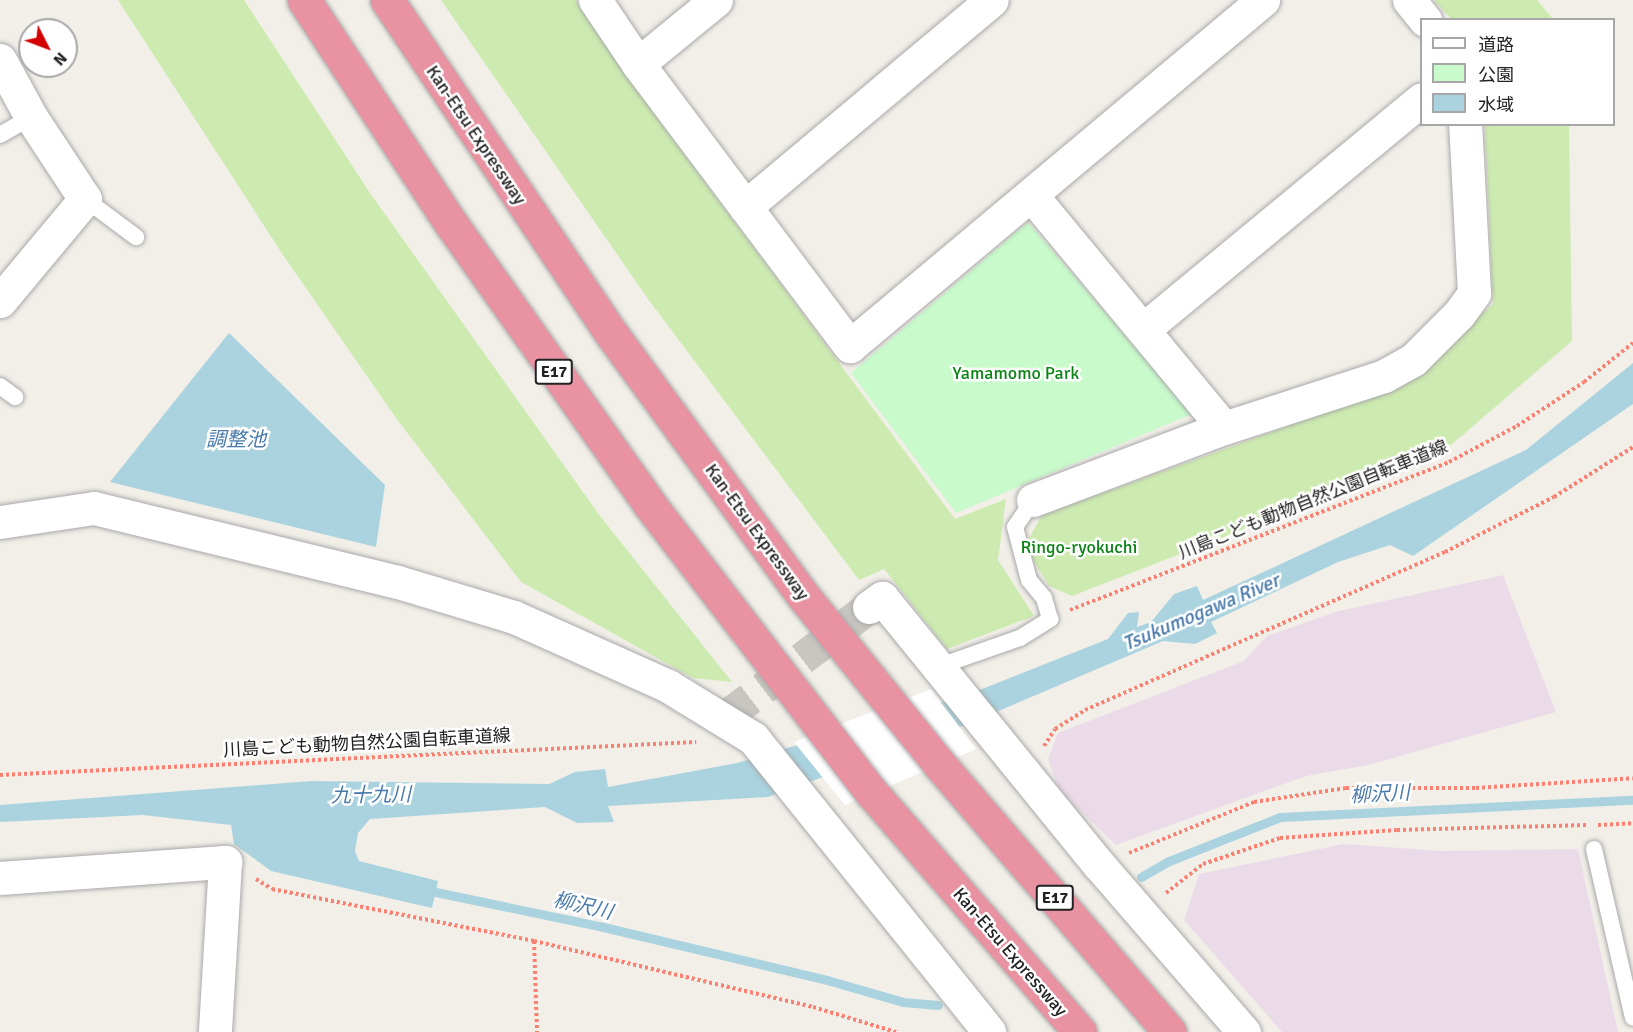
<!DOCTYPE html>
<html>
<head>
<meta charset="utf-8">
<style>
  body { margin:0 }
  #map { position:relative; width:1633px; height:1032px; overflow:hidden; background:#f2efe9; font-family:Signika,"Noto Sans JP",sans-serif }
  div>[style] { position:absolute }
  [style*='--x'] { left:calc(var(--x)*1px); top:calc(var(--y)*1px); width:calc(var(--w)*1px); rotate:calc(var(--a)*1deg) }
  .industrial>* { inset:0; background:#ebdbe8 }
  .grass>* { inset:0; background:#cdebb0 }
  .park>* { inset:0; background:#c8facc }
  .water>* { inset:0; background:#aad3df }
  .pier>* { inset:0; background:#fff }
  .stream>* { height:9px; margin:-4.5px; padding:0 4.5px; transform-origin:4.5px; border-radius:4.5px; background:#aad3df }
  .street-tunnel>* { height:33px; margin-top:-16.5px; transform-origin:0; background:repeating-linear-gradient(90deg,#c8c6c1 0 33px,transparent 0 49px) }
  .path>* { height:4px; margin-top:-2px; transform-origin:0; background:repeating-linear-gradient(90deg,#fa8072 0 3px,transparent 0 6px) }
  .roads { filter:drop-shadow(0 0 2px #a9a9a9) drop-shadow(0 0 2px #a9a9a9) }
  .lane>* { height:16px; margin:-8px; padding:0 8px; transform-origin:8px; border-radius:8px; background:#fff }
  .street>* { height:33px; margin:-16.5px; padding:0 16.5px; transform-origin:16.5px; border-radius:16.5px; background:#fff }
  .highway>* { height:33px; margin:-16.5px; padding:0 16.5px; transform-origin:16.5px; border-radius:16.5px; background:#e892a2 }
  span { translate:-50% -50%; white-space:nowrap; text-align:center; line-height:1.15; -webkit-text-stroke:5px #fff; paint-order:stroke }
  .shield-label span { padding:2px 4px; background:#fff; border:2px solid; border-radius:4px; -webkit-text-stroke-width:0 }
  .shield-label { font-size:16px; color:#222; font-weight:700 }
  .street-label { font-size:18px; color:#222 }
  .park-label { font-size:18px; color:#0c8416 }
  .water-label { font-size:20px; color:#4a7aab; font-style:italic }
  .legend { position:absolute; left:1420px; top:18px; width:195px; height:108px; box-sizing:border-box; background:#fff; border:2px solid #a7a7a7; margin:0; padding:8px 10px; list-style:none; font-size:18px; color:#222 }
  .legend li { display:flex; align-items:center; gap:12px; height:30px }
  .legend b { width:30px; border:2px solid #a7a7a7 }
  .north { position:absolute; left:18px; top:18px; width:60px; height:60px; box-sizing:border-box; background:#fff; border:2px solid #a7a7a7; border-radius:50%; rotate:132deg; font-size:16px; font-weight:700; line-height:24px; text-align:center; color:#222 }
  .north::after { content:''; display:block; margin:auto; width:21px; height:27px; background:#d40000; clip-path:polygon(50% 0,100% 100%,50% 72%,0 100%) }
</style>
</head>
<body>
<div id="map">
  <div class="industrial">
    <i style="clip-path:polygon(1503px 575px,1556px 712px,1368px 765px,1306px 776px,1116px 845px,1060px 792px,1048px 759px,1058px 733px,1244px 661px,1267px 636px,1335px 612px)"></i>
    <i style="clip-path:polygon(1344px 844px,1442px 851px,1578px 849px,1618px 1032px,1282px 1032px,1184px 920px,1199px 874px)"></i>
  </div>
  <div class="grass">
    <i style="clip-path:polygon(118px 0,244px 0,370px 193px,600px 516px,732px 682px,693px 678px,521px 582px,396px 418px,283px 255px)"></i>
    <i style="clip-path:polygon(441px 0,576px 0,663px 126px,955px 519px,1006px 499px,998px 560px,1034px 616px,947px 649px,884px 569px,859px 580px,648px 299px)"></i>
    <i style="clip-path:polygon(1434px 0,1537px 0,1553px 19px,1451px 19px)"></i>
    <i style="clip-path:polygon(1485px 125px,1569px 125px,1572px 341px,1443px 452px,1072px 596px,1049px 586px,1033px 560px,1028px 540px,1042px 515px,1405px 384px,1493px 304px)"></i>
  </div>
  <div class="park">
    <i style="clip-path:polygon(1028px 222px,1192px 414px,956px 513px,851px 373px)"></i>
  </div>
  <div class="water">
    <i style="clip-path:polygon(229px 333px,385px 485px,376px 547px,110px 482px)"></i>
    <i style="clip-path:polygon(1633px 363px,1633px 404px,1413px 556px,1390px 545px,1338px 562px,1211px 622px,1217px 633px,1195px 644px,1163px 641px,968px 724px,768px 797px,608px 806px,614px 822px,577px 823px,545px 807px,370px 819px,358px 833px,355px 851px,359px 861px,438px 881px,432px 908px,271px 871px,234px 844px,231px 825px,143px 815px,0 822px,0 805px,311px 781px,549px 784px,575px 772px,605px 769px,608px 787px,737px 763px,972px 693px,1108px 639px,1128px 613px,1139px 612px,1137px 627px,1151px 622px,1174px 594px,1197px 586px,1203px 600px,1526px 450px)"></i>
  </div>
  <div class="pier">
    <i style="clip-path:polygon(931px 689px,976px 749px,845px 805px,794px 742px)"></i>
  </div>
  <div class="stream">
    <i style="--x:1141;--y:877;--w:32;--a:-30"></i>
    <i style="--x:1169;--y:861;--w:119;--a:-21.6"></i>
    <i style="--x:1280;--y:817;--w:353;--a:-2.8"></i>
    <i style="--x:426;--y:890;--w:177;--a:11.8"></i>
    <i style="--x:599;--y:926;--w:234;--a:13.3"></i>
    <i style="--x:827;--y:980;--w:79;--a:16.1"></i>
    <i style="--x:903;--y:1002;--w:35;--a:5"></i>
  </div>
  <div class="street-tunnel">
    <i style="--x:724;--y:718;--w:183;--a:-37.4"></i>
  </div>
  <div class="path">
    <i style="--x:1070;--y:610;--w:407;--a:-21.3"></i>
    <i style="--x:1449;--y:462;--w:77;--a:-27.9"></i>
    <i style="--x:1517;--y:426;--w:80;--a:-33.3"></i>
    <i style="--x:1584;--y:382;--w:63;--a:-38.5"></i>
    <i style="--x:1044;--y:746;--w:20;--a:-57"></i>
    <i style="--x:1055;--y:729;--w:36;--a:-32"></i>
    <i style="--x:1085;--y:710;--w:393;--a:-23.7"></i>
    <i style="--x:1445;--y:552;--w:122;--a:-26.8"></i>
    <i style="--x:1554;--y:497;--w:93;--a:-32.3"></i>
    <i style="--x:0;--y:775;--w:697;--a:-2.71"></i>
    <i style="--x:1598;--y:825;--w:35;--a:-3"></i>
    <i style="--x:1129;--y:853;--w:135;--a:-22.2"></i>
    <i style="--x:1254;--y:802;--w:93;--a:-8.7"></i>
    <i style="--x:1346;--y:788;--w:130;--a:0"></i>
    <i style="--x:1476;--y:788;--w:157;--a:-3.6"></i>
    <i style="--x:256;--y:879;--w:19;--a:32"></i>
    <i style="--x:272;--y:889;--w:267;--a:11.2"></i>
    <i style="--x:534;--y:941;--w:287;--a:13.3"></i>
    <i style="--x:813;--y:1007;--w:87;--a:16.8"></i>
    <i style="--x:1166;--y:893;--w:47;--a:-38.1"></i>
    <i style="--x:1203;--y:864;--w:81;--a:-18.7"></i>
    <i style="--x:1280;--y:838;--w:117;--a:-3.9"></i>
    <i style="--x:1397;--y:830;--w:190;--a:-1.5"></i>
    <i style="--x:534;--y:941;--w:91;--a:88.1"></i>
  </div>
  <div class="roads">
    <div class="lane">
      <i style="--x:0;--y:135;--w:36;--a:-30"></i>
      <i style="--x:85;--y:199;--w:64;--a:36.7"></i>
      <i style="--x:0;--y:386;--w:19;--a:36"></i>
      <i style="--x:937;--y:667;--w:88;--a:-19.3"></i>
      <i style="--x:1020;--y:638;--w:36;--a:-32"></i>
      <i style="--x:1050;--y:619;--w:22;--a:-106"></i>
      <i style="--x:1044;--y:598;--w:23;--a:-130"></i>
      <i style="--x:1029;--y:580;--w:55;--a:-104.8"></i>
      <i style="--x:1015;--y:527;--w:32;--a:-56"></i>
      <i style="--x:1594;--y:849;--w:173;--a:77"></i>
    </div>
    <div class="street">
      <i style="--x:595;--y:0;--w:77;--a:56.1"></i>
      <i style="--x:638;--y:64;--w:353;--a:53.1"></i>
      <i style="--x:850;--y:346;--w:539;--a:-39.96"></i>
      <i style="--x:1409;--y:0;--w:26;--a:51"></i>
      <i style="--x:0;--y:60;--w:65;--a:61.5"></i>
      <i style="--x:31;--y:117;--w:98;--a:56.6"></i>
      <i style="--x:85;--y:199;--w:133;--a:129.8"></i>
      <i style="--x:638;--y:64;--w:101;--a:-39.4"></i>
      <i style="--x:1032;--y:196;--w:301;--a:50.4"></i>
      <i style="--x:745;--y:207;--w:322;--a:-40"></i>
      <i style="--x:1145;--y:328;--w:359;--a:-39.6"></i>
      <i style="--x:1033;--y:500;--w:204;--a:-20.7"></i>
      <i style="--x:1224;--y:428;--w:168;--a:-18"></i>
      <i style="--x:1384;--y:376;--w:33;--a:-29"></i>
      <i style="--x:1413;--y:360;--w:65;--a:-45"></i>
      <i style="--x:1459;--y:314;--w:26;--a:-54"></i>
      <i style="--x:1474;--y:293;--w:169;--a:-93"></i>
      <i style="--x:0;--y:522;--w:95;--a:-8.5"></i>
      <i style="--x:94;--y:508;--w:313;--a:13.7"></i>
      <i style="--x:398;--y:582;--w:121;--a:16.8"></i>
      <i style="--x:514;--y:617;--w:169;--a:24.1"></i>
      <i style="--x:668;--y:686;--w:100;--a:31.5"></i>
      <i style="--x:753;--y:738;--w:377;--a:51.2"></i>
      <i style="--x:869;--y:607;--w:16;--a:-35"></i>
      <i style="--x:882;--y:598;--w:345;--a:50.9"></i>
      <i style="--x:1100;--y:866;--w:220;--a:49.1"></i>
      <i style="--x:0;--y:878;--w:226;--a:-4.1"></i>
      <i style="--x:225;--y:862;--w:170;--a:93.4"></i>
    </div>
    <div class="highway">
      <i style="--x:304;--y:0;--w:269;--a:56.7"></i>
      <i style="--x:452;--y:225;--w:343;--a:54.7"></i>
      <i style="--x:650;--y:505;--w:364;--a:52.4"></i>
      <i style="--x:872;--y:793;--w:317;--a:49"></i>
      <i style="--x:387;--y:0;--w:405;--a:56.1"></i>
      <i style="--x:613;--y:336;--w:323;--a:53.8"></i>
      <i style="--x:804;--y:597;--w:216;--a:51"></i>
      <i style="--x:940;--y:765;--w:352;--a:49.3"></i>
    </div>
  </div>
  <div class="shield-label">
    <span style="left:554px;top:372px">E17</span>
    <span style="left:1055px;top:898px">E17</span>
  </div>
  <div class="street-label">
    <span style="left:476px;top:135px;rotate:56deg">Kan-Etsu Expressway</span>
    <span style="left:1313px;top:500px;rotate:-22deg">川島こども動物自然公園自転車道線</span>
    <span style="left:757px;top:532px;rotate:54deg">Kan-Etsu Expressway</span>
    <span style="left:367px;top:743px;rotate:-3deg">川島こども動物自然公園自転車道線</span>
    <span style="left:1010px;top:952px;rotate:49deg">Kan-Etsu Expressway</span>
  </div>
  <div class="park-label">
    <span style="left:1016px;top:373px">Yamamomo Park</span>
    <span style="left:1079px;top:547px">Ringo-ryokuchi</span>
  </div>
  <div class="water-label">
    <span style="left:236px;top:439px">調整池</span>
    <span style="left:1201px;top:612px;rotate:-23deg">Tsukumogawa River</span>
    <span style="left:1380px;top:794px;rotate:-3deg">柳沢川</span>
    <span style="left:371px;top:795px;rotate:-1deg">九十九川</span>
    <span style="left:583px;top:906px;rotate:13deg">柳沢川</span>
  </div>
  <ul class="legend">
  <li><b style="height:8px;background:#fff"></b>道路</li>
  <li><b style="height:16px;background:#c8facc"></b>公園</li>
  <li><b style="height:16px;background:#aad3df"></b>水域</li>
  </ul>
  <div class="north">N</div>
</div>
</body>
</html>
